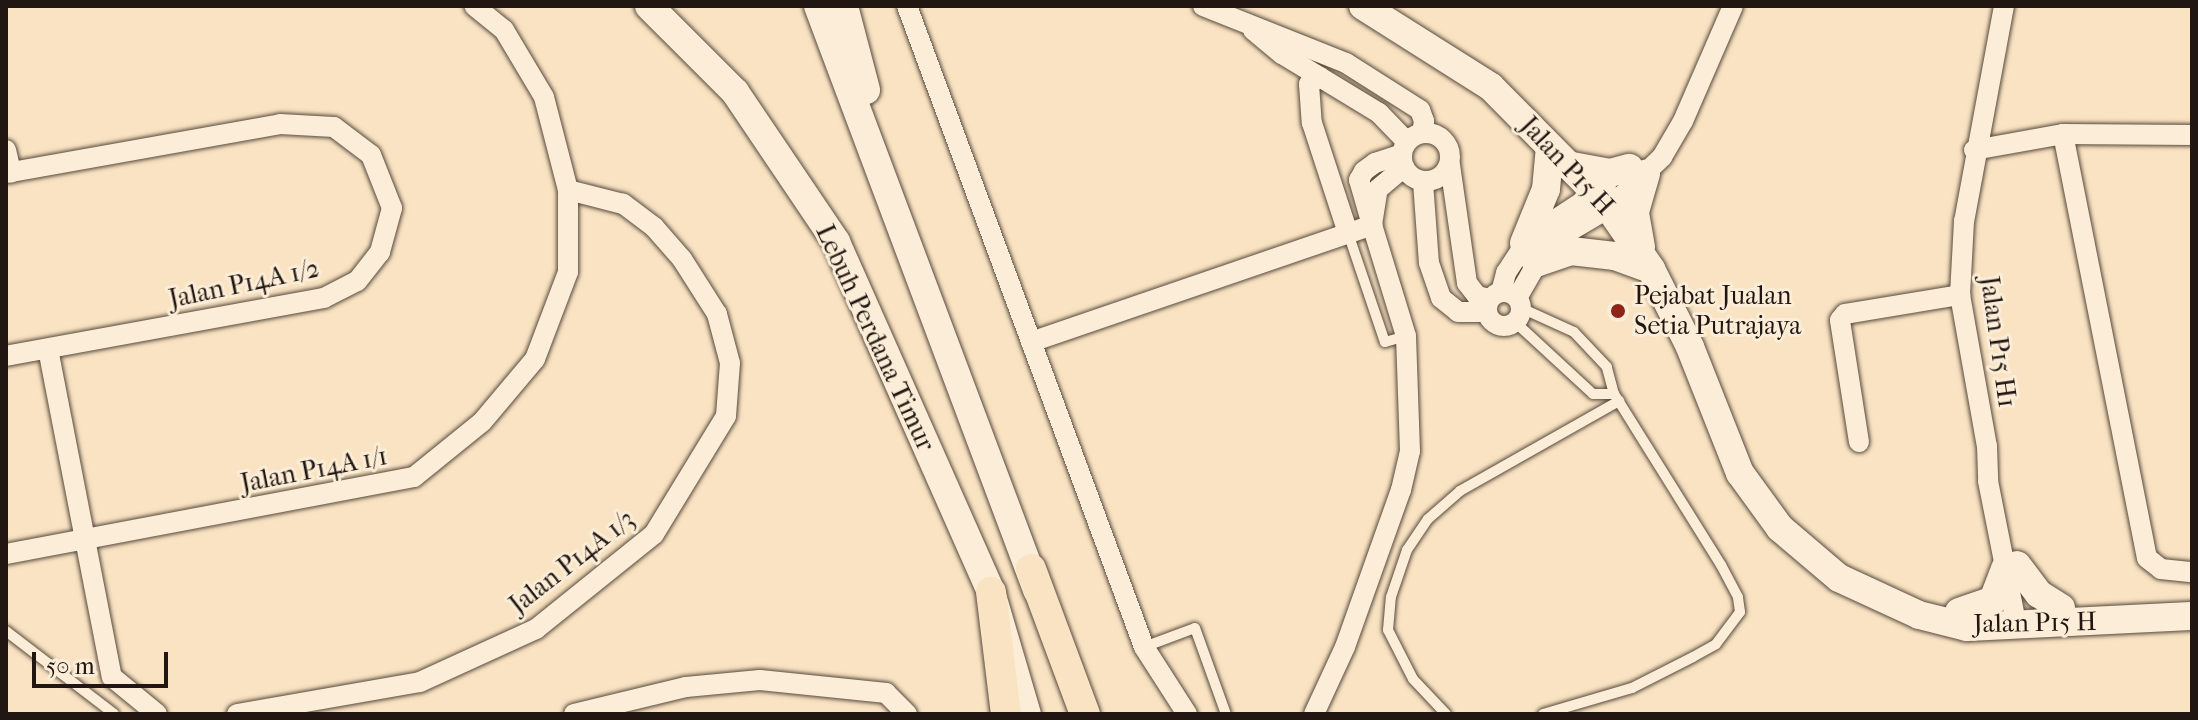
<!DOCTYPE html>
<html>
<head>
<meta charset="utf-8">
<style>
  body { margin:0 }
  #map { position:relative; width:2198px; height:720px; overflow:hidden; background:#f9e3c2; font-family:"IM FELL French Canon",serif }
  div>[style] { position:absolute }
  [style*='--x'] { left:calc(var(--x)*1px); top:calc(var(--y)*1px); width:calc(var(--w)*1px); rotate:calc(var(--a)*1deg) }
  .roads { filter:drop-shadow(0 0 2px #57493d) drop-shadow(0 0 2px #57493d) }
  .lane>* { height:10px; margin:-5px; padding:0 5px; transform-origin:5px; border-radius:5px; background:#fbedd7 }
  .street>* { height:20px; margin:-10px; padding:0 10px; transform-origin:10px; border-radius:10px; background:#fbedd7 }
  .street>.ring { margin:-10px; padding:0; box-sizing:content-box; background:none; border:20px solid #fbedd7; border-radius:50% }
  .secondary>* { height:28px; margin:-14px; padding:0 14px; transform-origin:14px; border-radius:14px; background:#fbedd7 }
  .primary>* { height:30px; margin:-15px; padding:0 15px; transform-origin:15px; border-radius:15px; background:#f9e3c2 }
  .dots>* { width:22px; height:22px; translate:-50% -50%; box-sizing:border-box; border:4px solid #fbedd7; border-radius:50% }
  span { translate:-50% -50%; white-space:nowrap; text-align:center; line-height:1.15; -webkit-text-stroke:6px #fbedd7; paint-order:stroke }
  .street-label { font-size:26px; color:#211611 }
  .poi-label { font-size:26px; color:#211611 }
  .left { translate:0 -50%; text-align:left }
  .frame { position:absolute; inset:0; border:8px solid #211611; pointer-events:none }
  .scale { position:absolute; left:32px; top:652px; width:136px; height:36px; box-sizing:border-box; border:4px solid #211611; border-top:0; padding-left:10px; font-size:24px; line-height:28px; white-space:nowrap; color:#211611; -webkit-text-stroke:6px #fbedd7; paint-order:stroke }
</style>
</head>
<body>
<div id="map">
  <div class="roads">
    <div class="lane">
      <i style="--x:1348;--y:233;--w:115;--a:71.3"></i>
      <i style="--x:1385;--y:342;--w:22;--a:-16"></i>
      <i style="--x:1515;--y:322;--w:106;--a:42.7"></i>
      <i style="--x:1593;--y:394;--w:21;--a:0"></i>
      <i style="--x:1614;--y:394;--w:28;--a:-105"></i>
      <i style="--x:1607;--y:367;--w:48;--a:-133.3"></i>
      <i style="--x:1574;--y:332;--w:58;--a:-155.6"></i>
      <i style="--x:6;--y:631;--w:136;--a:37.5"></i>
      <i style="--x:1144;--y:647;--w:54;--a:-20.4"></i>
      <i style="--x:1195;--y:628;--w:91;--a:70.2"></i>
      <i style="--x:1446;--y:714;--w:48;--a:-133.3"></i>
      <i style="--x:1413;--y:679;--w:55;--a:-117"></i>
      <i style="--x:1388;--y:630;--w:33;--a:-85"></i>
      <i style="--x:1391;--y:597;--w:50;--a:-71.2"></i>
      <i style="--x:1407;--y:550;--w:37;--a:-56"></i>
      <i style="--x:1428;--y:519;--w:43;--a:-41.2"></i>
      <i style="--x:1460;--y:491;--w:183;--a:-29.5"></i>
      <i style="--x:1543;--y:714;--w:93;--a:-16.3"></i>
      <i style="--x:1632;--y:688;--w:68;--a:-26.9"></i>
      <i style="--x:1693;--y:657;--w:26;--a:-29"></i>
      <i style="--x:1716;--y:644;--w:40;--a:-53"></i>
      <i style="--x:1740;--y:612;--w:15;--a:-98"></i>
      <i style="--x:1738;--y:597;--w:36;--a:-118"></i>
      <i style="--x:1721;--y:565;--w:202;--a:-122"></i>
    </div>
    <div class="street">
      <i style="--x:907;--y:6;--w:683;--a:69.71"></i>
      <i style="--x:1144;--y:647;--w:80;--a:57.3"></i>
      <i style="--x:1203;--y:6;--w:154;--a:21.7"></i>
      <i style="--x:1346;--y:63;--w:88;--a:32.4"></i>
      <i style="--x:1420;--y:110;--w:12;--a:70"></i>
      <i style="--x:1424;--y:121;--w:12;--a:99"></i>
      <i style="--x:2004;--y:6;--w:219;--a:100.5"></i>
      <i style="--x:1964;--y:221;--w:74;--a:93.1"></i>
      <i style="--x:1960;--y:295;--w:153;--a:79.9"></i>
      <i style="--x:1987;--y:446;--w:35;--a:88"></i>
      <i style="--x:1988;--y:481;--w:149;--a:78.8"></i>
      <i style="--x:1253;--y:30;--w:38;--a:40"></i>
      <i style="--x:1282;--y:54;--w:114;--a:31.3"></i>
      <i style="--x:1379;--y:113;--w:40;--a:46"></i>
      <i style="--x:1320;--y:77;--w:13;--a:148"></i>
      <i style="--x:1309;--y:84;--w:39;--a:86"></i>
      <i style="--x:1312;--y:123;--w:116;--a:71.9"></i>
      <i class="ring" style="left:1402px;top:133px;width:28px;height:28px"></i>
      <i style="--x:2063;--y:134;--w:432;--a:78.8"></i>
      <i style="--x:2147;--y:558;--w:18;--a:38"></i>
      <i style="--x:2161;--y:569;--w:31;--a:6"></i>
      <i style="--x:6;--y:150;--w:23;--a:77"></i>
      <i style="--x:1974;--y:150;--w:90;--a:-10.2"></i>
      <i style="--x:2063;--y:134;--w:129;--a:0.4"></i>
      <i style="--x:1450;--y:165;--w:119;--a:81.8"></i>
      <i style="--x:1467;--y:283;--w:16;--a:52"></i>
      <i style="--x:1477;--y:296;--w:13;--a:13"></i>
      <i style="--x:6;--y:173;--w:278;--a:-10.1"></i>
      <i style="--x:280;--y:124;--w:54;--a:3.2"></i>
      <i style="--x:334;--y:127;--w:46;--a:37.1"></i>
      <i style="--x:371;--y:155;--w:57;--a:68.4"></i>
      <i style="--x:392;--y:208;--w:46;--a:105.3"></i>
      <i style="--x:380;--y:252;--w:37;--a:128"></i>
      <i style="--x:357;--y:281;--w:37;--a:153"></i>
      <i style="--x:324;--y:298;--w:323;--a:169.7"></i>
      <i style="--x:1423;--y:182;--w:81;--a:85.8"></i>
      <i style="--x:1429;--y:263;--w:37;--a:71"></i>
      <i style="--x:1441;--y:298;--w:22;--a:39"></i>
      <i style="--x:1458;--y:312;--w:29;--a:0"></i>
      <i class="ring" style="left:1487px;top:292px;width:14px;height:14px"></i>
      <i style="--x:1501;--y:292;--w:20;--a:-75"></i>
      <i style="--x:1506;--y:273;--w:44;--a:-57"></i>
      <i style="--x:1530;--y:236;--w:91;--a:-33.3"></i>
      <i style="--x:1517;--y:298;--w:62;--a:-60.1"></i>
      <i style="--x:1548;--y:244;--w:71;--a:-30.5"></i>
      <i style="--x:1609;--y:208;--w:74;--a:-43.9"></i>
      <i style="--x:1662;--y:157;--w:42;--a:-59.7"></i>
      <i style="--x:1683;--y:121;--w:125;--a:-66.5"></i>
      <i style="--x:1031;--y:342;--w:361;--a:-18.9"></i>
      <i style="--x:1372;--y:225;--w:47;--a:-106.1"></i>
      <i style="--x:1359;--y:180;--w:10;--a:-61"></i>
      <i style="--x:1364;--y:171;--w:14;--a:-36"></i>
      <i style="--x:1375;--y:163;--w:28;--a:-18"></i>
      <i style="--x:48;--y:349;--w:334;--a:79"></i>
      <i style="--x:112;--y:677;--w:58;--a:39.4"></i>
      <i style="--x:1859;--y:442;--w:123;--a:-98.9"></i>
      <i style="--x:1840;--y:320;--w:8;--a:-50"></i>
      <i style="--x:1845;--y:314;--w:117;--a:-9.4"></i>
      <i style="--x:6;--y:554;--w:415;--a:-10.7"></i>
      <i style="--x:414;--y:477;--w:87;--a:-39"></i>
      <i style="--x:482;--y:422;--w:82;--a:-49.9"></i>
      <i style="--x:535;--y:359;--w:93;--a:-69.2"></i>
      <i style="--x:568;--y:272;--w:82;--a:-90"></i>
      <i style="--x:568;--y:190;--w:96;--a:-104.5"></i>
      <i style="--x:544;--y:97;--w:78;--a:-120.8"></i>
      <i style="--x:504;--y:30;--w:38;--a:-141"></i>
      <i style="--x:237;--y:714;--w:186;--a:-9.9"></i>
      <i style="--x:420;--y:682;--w:128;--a:-24.6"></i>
      <i style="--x:536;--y:629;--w:151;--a:-38.8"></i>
      <i style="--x:654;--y:534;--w:138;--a:-58.6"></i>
      <i style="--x:726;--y:416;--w:53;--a:-85.7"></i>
      <i style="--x:730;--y:363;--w:51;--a:-104.9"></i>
      <i style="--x:717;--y:314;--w:65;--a:-122.5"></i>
      <i style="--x:682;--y:259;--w:43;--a:-131.2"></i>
      <i style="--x:654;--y:227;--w:39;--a:-143"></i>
      <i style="--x:623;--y:204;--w:57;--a:-165.7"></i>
      <i style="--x:574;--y:714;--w:115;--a:-13.6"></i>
      <i style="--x:686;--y:687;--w:74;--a:-5.4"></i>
      <i style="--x:760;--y:680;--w:127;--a:5.9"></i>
      <i style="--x:886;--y:693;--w:30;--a:45"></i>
      <i style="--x:1314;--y:714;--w:74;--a:-65.2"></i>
      <i style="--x:1345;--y:647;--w:167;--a:-70.4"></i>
      <i style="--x:1401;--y:490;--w:40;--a:-77"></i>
      <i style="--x:1410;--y:451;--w:115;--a:-92"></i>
      <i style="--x:1406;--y:336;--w:116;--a:-107"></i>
      <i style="--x:1372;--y:225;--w:36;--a:-81"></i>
      <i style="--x:1378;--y:189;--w:34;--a:-40"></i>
    </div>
    <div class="secondary">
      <i style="--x:649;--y:6;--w:122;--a:45"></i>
      <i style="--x:735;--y:92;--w:181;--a:56"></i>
      <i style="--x:836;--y:242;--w:383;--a:66.1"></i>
      <i style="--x:991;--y:592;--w:127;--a:73.6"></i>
      <i style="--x:818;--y:6;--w:624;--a:69.44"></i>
      <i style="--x:844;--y:6;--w:87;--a:75.3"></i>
      <i style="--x:1363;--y:6;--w:151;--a:32.3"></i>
      <i style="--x:1491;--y:87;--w:161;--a:45.3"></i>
      <i style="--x:1604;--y:201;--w:83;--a:55.3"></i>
      <i style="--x:1651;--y:269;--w:87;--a:63.4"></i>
      <i style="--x:1690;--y:347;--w:136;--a:68.4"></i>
      <i style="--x:1740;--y:473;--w:68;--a:54"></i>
      <i style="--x:1780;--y:528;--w:77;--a:40.3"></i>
      <i style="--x:1839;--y:578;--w:88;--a:24.8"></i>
      <i style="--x:1919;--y:615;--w:49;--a:14"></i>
      <i style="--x:1967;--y:627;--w:225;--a:-2.8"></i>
      <i style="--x:1567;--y:165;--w:44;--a:10.5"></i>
      <i style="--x:1610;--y:173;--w:20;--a:-15"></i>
      <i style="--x:1524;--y:243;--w:58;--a:-67.8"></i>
      <i style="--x:1546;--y:189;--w:42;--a:-84.6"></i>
      <i style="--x:1641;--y:247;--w:36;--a:-100"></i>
      <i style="--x:1635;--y:212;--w:40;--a:-74"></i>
      <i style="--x:1536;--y:263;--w:37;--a:-19"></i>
      <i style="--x:1571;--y:251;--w:44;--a:6.5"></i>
      <i style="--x:1615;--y:256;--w:38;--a:20"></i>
      <i style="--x:2017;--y:565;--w:36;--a:53"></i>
      <i style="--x:2039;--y:594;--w:26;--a:32"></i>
      <i style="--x:1959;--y:612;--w:36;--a:-19"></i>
      <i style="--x:1993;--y:600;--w:34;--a:-69"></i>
    </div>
    <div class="primary">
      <i style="--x:1031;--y:569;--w:155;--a:69.6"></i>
      <i style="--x:991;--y:592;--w:123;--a:83"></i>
    </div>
  </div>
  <div class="dots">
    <i style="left:1618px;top:311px;background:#8f2418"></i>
  </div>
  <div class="street-label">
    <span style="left:1567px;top:166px;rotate:47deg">Jalan P15 H</span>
    <span style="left:244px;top:284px;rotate:-12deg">Jalan P14A 1/2</span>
    <span style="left:875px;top:338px;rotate:65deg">Lebuh Perdana Timur</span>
    <span style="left:1998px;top:342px;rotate:82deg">Jalan P15 H1</span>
    <span style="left:314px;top:470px;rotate:-11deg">Jalan P14A 1/1</span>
    <span style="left:572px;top:562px;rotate:-38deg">Jalan P14A 1/3</span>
    <span style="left:2035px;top:623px;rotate:-1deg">Jalan P15 H</span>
  </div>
  <div class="poi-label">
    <span class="left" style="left:1634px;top:311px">Pejabat Jualan<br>Setia Putrajaya</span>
  </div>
  <div class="frame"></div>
  <div class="scale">50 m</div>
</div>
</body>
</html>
